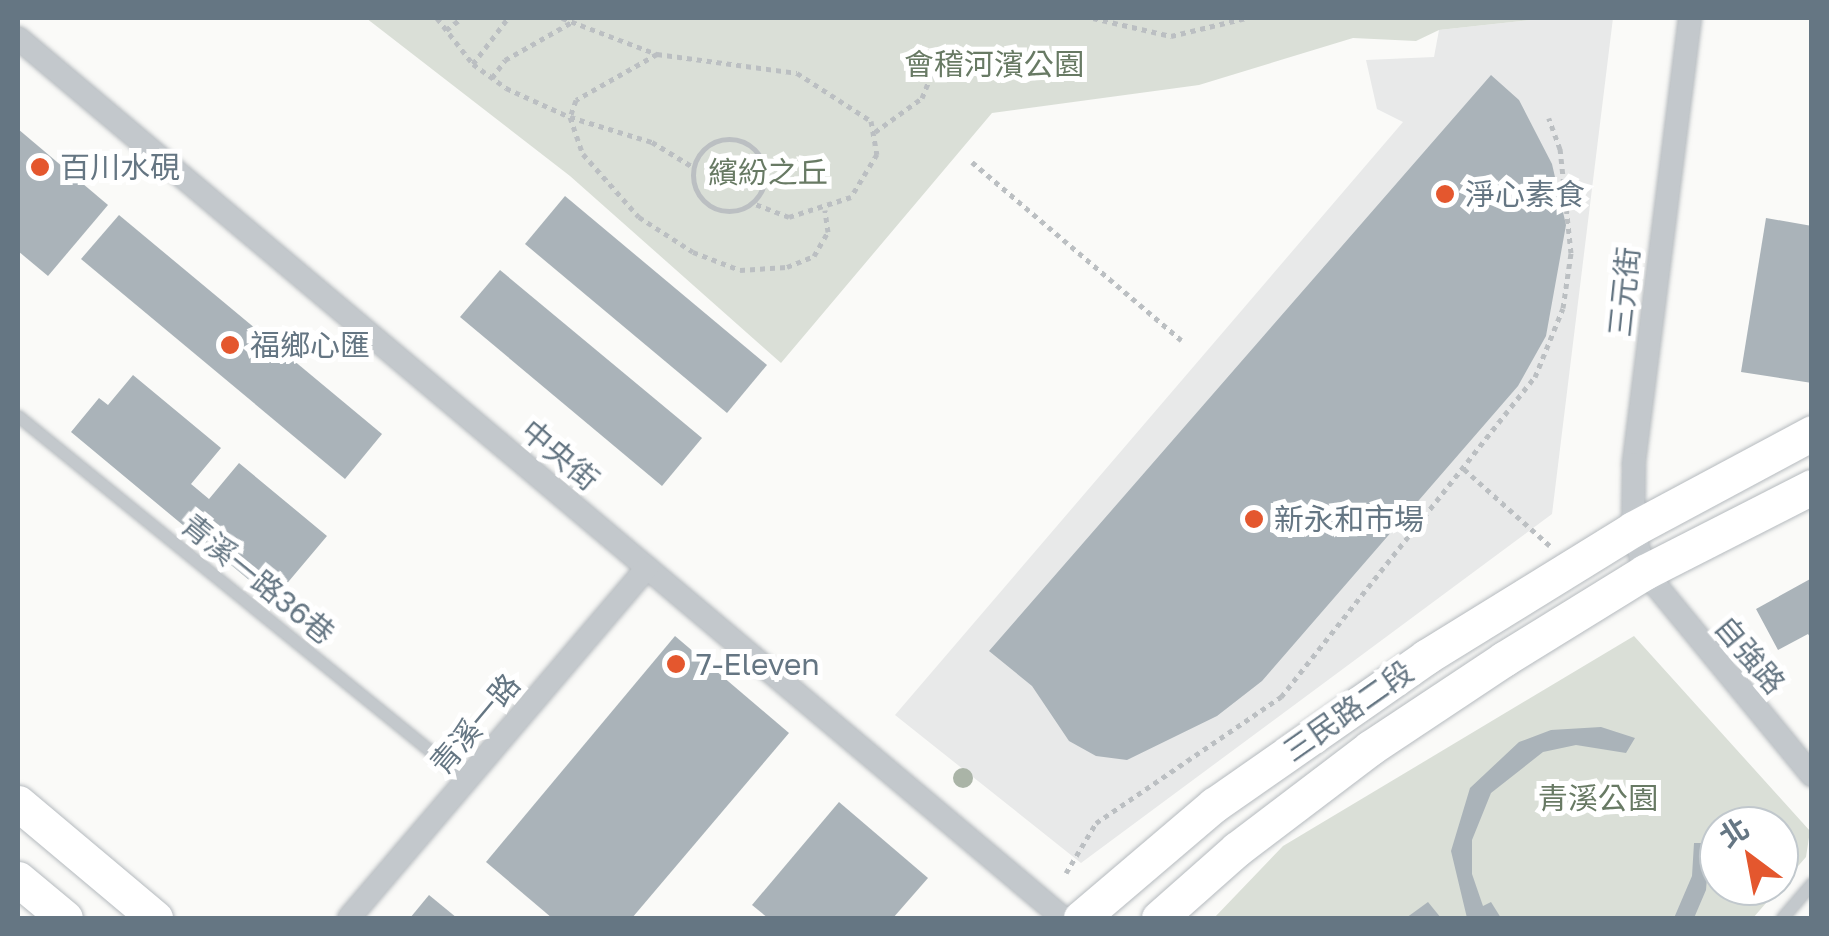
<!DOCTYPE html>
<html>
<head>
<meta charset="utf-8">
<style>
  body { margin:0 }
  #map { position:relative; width:1829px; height:936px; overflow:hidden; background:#fafaf8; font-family:"Golos Text","Noto Sans TC",sans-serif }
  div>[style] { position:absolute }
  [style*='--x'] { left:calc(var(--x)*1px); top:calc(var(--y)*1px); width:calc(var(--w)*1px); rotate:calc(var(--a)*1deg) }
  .built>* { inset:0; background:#e8e9e9 }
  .green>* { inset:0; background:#dadfd7 }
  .building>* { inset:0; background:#aab3b9 }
  .path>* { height:5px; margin-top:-2.5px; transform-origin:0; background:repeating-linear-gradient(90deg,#bbbfc2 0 5px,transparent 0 10px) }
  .path>.ring { margin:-2.5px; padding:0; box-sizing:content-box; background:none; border:5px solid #bbbfc2; border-radius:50% }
  .roads { filter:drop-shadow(0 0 2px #b5babe) drop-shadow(0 0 2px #b5babe) }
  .lane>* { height:11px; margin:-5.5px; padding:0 5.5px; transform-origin:5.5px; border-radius:5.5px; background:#c3c8cc }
  .street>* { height:22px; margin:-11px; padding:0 11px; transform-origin:11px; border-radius:11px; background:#c3c8cc }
  .primary>* { height:35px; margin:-17.5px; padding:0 17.5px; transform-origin:17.5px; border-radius:17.5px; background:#fff }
  .trees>* { width:20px; height:20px; margin:-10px; border-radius:50%; background:#aab4a7 }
  .dots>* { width:28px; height:28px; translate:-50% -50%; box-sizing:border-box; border:5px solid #fff; border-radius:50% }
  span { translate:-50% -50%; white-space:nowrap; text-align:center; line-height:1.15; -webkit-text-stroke:10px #fff; paint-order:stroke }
  .park-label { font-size:30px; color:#687a64 }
  .poi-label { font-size:30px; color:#657683 }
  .left { translate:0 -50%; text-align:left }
  .street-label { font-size:30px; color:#657683 }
  .frame { position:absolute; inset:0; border:20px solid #657683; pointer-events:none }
  .north { position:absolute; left:1699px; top:806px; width:100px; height:100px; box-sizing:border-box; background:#fff; border:2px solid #c1c8cd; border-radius:50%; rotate:328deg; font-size:28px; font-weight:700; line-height:40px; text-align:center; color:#657683 }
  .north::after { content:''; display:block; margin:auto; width:35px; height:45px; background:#e4572e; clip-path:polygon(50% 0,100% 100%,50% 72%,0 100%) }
</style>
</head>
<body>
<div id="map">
  <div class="built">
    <i style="clip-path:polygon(1549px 18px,1613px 18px,1552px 514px,1081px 863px,895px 715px,1403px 122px,1377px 109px,1366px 60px,1434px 57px,1439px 30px)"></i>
  </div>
  <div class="green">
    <i style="clip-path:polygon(366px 18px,1549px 18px,1439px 30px,1416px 41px,1353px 38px,1199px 85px,992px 113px,781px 363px,570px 176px)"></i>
    <i style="clip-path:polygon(evenodd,1634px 636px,1810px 831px,1806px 857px,1753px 918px,1214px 918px,1283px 846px,1634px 636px,1719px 826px,1779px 826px,1779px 886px,1719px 886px,1719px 826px)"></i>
  </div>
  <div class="building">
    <i style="clip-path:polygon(1491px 75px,1519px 100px,1552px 164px,1566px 225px,1546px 336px,1518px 386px,1262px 681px,1217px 716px,1127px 760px,1096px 756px,1069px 741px,1032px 686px,989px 651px)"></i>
    <i style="clip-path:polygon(18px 129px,108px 205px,48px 276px,18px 251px)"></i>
    <i style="clip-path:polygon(565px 196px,767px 365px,727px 413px,525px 244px)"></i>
    <i style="clip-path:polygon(119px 215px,382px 434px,345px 479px,81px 259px)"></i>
    <i style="clip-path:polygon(1766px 218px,1812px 226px,1812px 383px,1741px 372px)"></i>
    <i style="clip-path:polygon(500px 270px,702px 438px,662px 486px,460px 317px)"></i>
    <i style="clip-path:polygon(133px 375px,221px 448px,191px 484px,209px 499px,239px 463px,327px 536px,273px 600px,71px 432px,99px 398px,108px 405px)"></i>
    <i style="clip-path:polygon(1812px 578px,1812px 640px,1808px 634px,1778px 650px,1756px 609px)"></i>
    <i style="clip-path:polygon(675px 636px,789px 733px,632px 918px,552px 918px,486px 862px)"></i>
    <i style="clip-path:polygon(1601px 727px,1635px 738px,1626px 753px,1576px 745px,1543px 752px,1491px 793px,1472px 840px,1472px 874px,1483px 906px,1491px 902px,1501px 918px,1467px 918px,1451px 851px,1470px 788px,1519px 742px,1551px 730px)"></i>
    <i style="clip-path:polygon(839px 802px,928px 878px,893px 918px,768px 918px,752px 905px)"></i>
    <i style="clip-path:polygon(1694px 843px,1710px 843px,1706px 890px,1694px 918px,1674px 918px,1692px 876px)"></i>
    <i style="clip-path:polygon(429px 895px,457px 918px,410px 918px)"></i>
    <i style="clip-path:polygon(1428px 902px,1441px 918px,1406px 918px)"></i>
  </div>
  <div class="path">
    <i style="--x:437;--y:18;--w:58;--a:52"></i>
    <i style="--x:473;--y:64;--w:41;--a:36"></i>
    <i style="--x:506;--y:88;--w:70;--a:24.4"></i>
    <i style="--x:570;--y:117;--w:86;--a:17"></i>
    <i style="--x:652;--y:142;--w:48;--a:31.4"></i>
    <i style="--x:562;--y:18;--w:102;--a:20.8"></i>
    <i style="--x:657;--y:54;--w:141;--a:7.7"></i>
    <i style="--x:797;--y:73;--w:88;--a:33"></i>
    <i style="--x:871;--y:121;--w:34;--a:80"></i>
    <i style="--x:877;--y:154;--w:50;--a:121.2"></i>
    <i style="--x:851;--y:197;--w:65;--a:162.1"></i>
    <i style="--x:789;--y:217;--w:40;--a:-159"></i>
    <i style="--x:1093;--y:18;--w:80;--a:13"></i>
    <i style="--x:1171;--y:36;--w:77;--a:-13.5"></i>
    <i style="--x:446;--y:30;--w:20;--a:-37"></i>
    <i style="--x:657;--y:54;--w:93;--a:150.4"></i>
    <i style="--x:576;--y:100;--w:18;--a:109"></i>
    <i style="--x:570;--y:117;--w:39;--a:71"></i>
    <i style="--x:583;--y:154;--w:84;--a:48.4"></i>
    <i style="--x:639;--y:217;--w:64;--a:32.9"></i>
    <i style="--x:693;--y:252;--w:50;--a:21"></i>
    <i style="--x:740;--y:270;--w:47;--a:-3.7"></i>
    <i style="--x:787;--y:267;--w:29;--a:-22"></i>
    <i style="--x:814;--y:256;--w:28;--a:-60"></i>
    <i style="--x:828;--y:232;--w:22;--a:-98"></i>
    <i style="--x:473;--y:64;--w:58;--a:-52.7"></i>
    <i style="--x:492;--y:78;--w:22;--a:-54"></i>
    <i style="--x:505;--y:60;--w:77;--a:-29.6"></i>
    <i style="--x:875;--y:132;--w:58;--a:-35.9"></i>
    <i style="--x:922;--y:98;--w:35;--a:-68"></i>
    <i class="ring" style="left:693px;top:139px;width:67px;height:67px"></i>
    <i style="--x:972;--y:162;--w:275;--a:40.4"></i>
    <i style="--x:1464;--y:469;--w:115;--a:41.8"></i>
    <i style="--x:1066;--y:873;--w:58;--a:-59"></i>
    <i style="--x:1096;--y:823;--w:224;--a:-34.3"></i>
    <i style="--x:1281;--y:697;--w:409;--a:-51.6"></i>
    <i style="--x:1535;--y:377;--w:74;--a:-67.9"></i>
    <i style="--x:1563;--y:308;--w:56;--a:-81.7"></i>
    <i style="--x:1571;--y:253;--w:105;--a:-96"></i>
    <i style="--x:1560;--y:149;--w:33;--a:-110"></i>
  </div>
  <div class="roads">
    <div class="lane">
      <i style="--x:18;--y:416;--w:577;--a:39.09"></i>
      <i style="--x:1782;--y:918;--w:46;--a:-49.4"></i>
    </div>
    <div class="street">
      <i style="--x:1690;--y:18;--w:450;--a:97.2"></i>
      <i style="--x:1634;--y:464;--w:65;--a:90.9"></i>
      <i style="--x:1633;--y:529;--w:45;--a:74.4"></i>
      <i style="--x:1645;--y:572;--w:263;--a:50.6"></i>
      <i style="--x:18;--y:38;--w:1366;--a:40.1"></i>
      <i style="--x:349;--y:918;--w:460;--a:-49.6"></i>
    </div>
    <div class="primary">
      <i style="--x:18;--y:803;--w:179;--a:40"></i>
      <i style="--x:18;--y:879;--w:61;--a:39.7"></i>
      <i style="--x:1081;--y:918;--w:175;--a:-40.4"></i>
      <i style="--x:1214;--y:805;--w:259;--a:-34.9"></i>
      <i style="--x:1426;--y:657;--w:243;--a:-31.7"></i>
      <i style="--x:1633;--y:529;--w:203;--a:-28.2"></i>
      <i style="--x:1159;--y:918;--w:104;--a:-41.5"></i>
      <i style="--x:1237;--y:849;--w:167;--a:-37.2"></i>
      <i style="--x:1370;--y:748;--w:161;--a:-33.6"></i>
      <i style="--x:1504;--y:659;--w:166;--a:-31.7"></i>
      <i style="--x:1645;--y:572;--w:187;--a:-27"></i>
    </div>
  </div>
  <div class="trees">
    <i style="left:963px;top:778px"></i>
  </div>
  <div class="dots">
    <i style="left:40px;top:167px;background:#e4572e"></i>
    <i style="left:1445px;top:194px;background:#e4572e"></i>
    <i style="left:230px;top:345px;background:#e4572e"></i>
    <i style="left:1254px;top:519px;background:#e4572e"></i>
    <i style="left:676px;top:664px;background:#e4572e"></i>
  </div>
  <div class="park-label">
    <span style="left:994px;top:64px">會稽河濱公園</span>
    <span style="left:768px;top:172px">繽紛之丘</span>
    <span style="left:1598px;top:798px">青溪公園</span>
  </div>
  <div class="poi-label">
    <span class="left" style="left:60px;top:167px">百川水硯</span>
    <span class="left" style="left:1465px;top:194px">淨心素食</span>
    <span class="left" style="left:250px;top:345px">福鄉心匯</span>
    <span class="left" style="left:1274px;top:519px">新永和市場</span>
    <span class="left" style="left:696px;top:664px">7-Eleven</span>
  </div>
  <div class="street-label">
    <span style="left:1624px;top:292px;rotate:-84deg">三元街</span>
    <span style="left:560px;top:455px;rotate:40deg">中央街</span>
    <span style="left:258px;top:579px;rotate:39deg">青溪一路36巷</span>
    <span style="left:1750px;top:655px;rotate:50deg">自強路</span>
    <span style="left:1348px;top:711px;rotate:-35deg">三民路二段</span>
    <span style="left:475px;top:724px;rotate:-50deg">青溪一路</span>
  </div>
  <div class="frame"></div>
  <div class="north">北</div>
</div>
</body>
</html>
